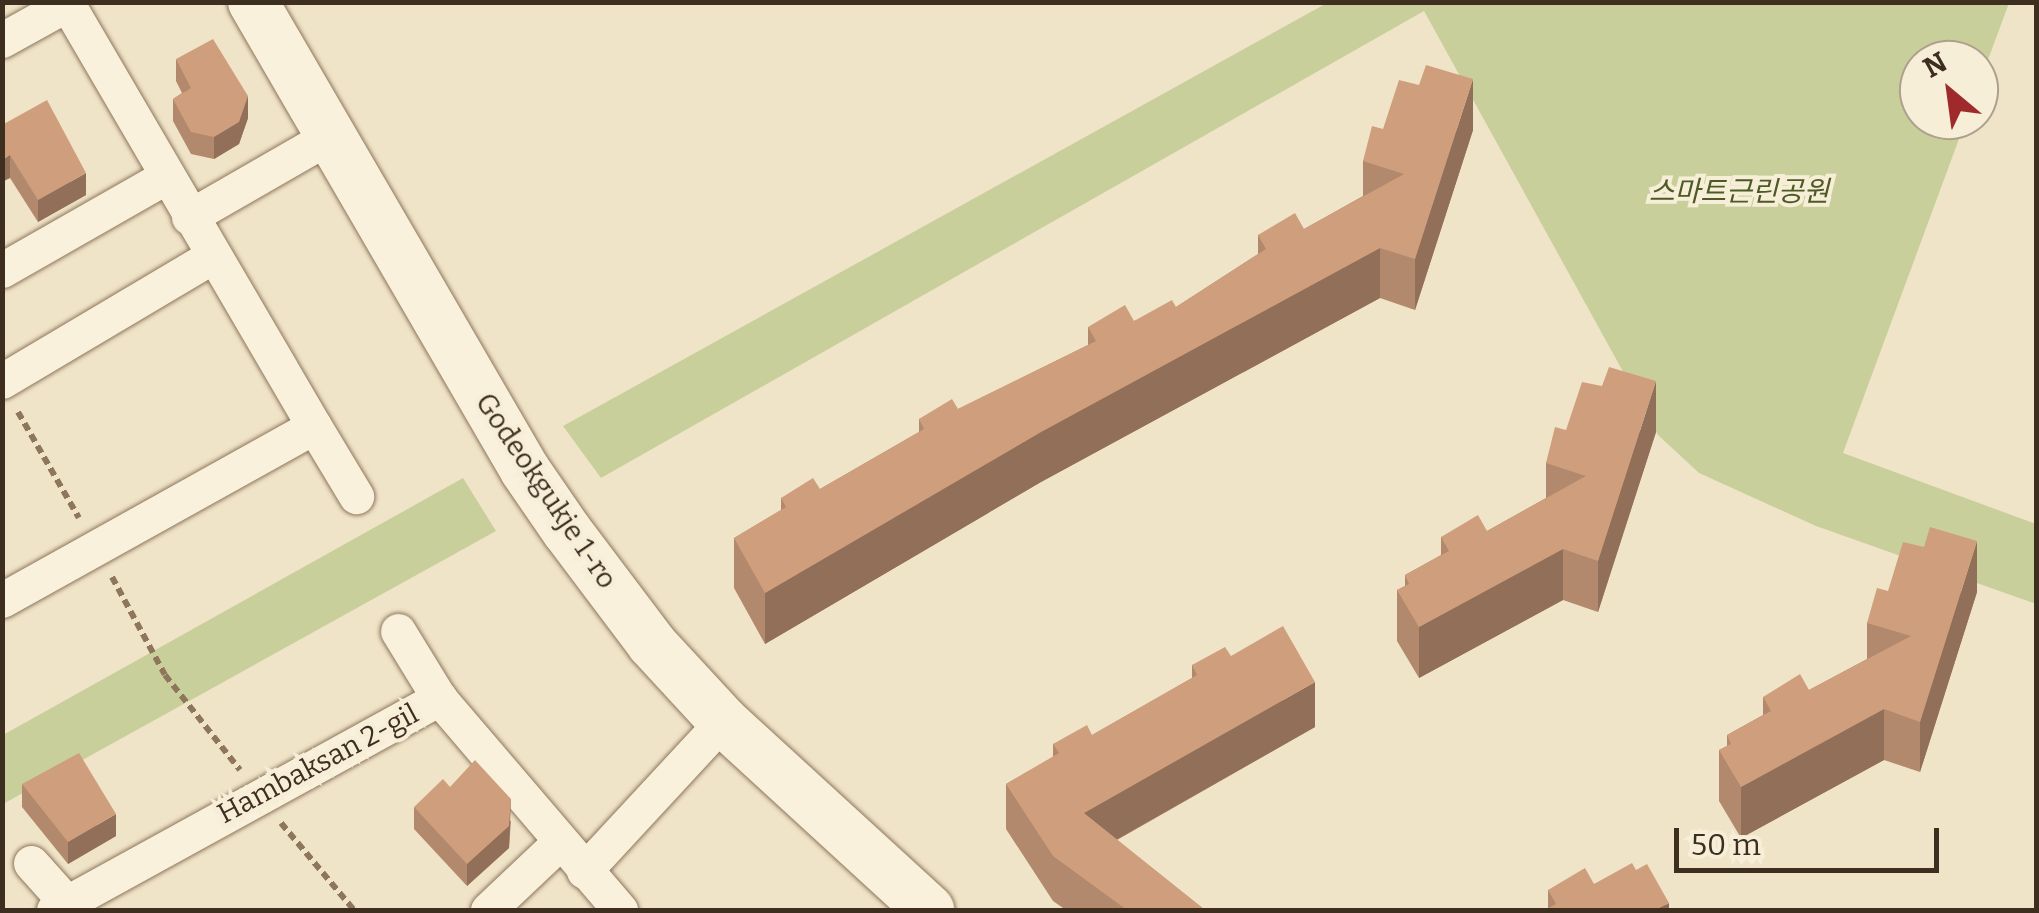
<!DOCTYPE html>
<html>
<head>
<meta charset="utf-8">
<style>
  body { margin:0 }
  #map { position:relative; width:2039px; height:913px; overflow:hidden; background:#f0e4c8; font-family:Bitter,"Noto Sans KR",serif }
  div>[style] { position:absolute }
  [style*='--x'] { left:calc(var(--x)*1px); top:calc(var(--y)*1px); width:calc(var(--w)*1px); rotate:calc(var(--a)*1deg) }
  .green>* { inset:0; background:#c9cf9b }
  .path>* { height:6px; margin-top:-3px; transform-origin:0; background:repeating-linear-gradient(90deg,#8d765c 0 8px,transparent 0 13px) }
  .roads { filter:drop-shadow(0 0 2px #8d765c) drop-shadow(0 0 2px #8d765c) }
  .street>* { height:35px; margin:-17.5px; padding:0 17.5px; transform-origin:17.5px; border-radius:17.5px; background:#faf1dc }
  .secondary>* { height:50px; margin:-25px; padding:0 25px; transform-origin:25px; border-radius:25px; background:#faf1dc }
  .wall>* { inset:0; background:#b2896c }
  .shaded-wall>* { inset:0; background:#916f58 }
  .building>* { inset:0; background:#cf9f7d }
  span { translate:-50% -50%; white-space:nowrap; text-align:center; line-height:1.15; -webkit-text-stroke:8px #f7eed8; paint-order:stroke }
  .park-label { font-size:28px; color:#4d5a26; font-style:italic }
  .street-label { font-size:28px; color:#3d2e20 }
  .frame { position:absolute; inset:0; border:5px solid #3d2e20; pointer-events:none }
  .north { position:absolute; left:1899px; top:40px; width:100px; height:100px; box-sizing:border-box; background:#f7eed8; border:2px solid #ada18e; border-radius:50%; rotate:331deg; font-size:28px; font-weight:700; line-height:40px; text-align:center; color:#3d2e20 }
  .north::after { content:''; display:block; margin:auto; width:35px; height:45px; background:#9e2a2b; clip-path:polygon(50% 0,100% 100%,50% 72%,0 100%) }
  .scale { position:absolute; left:1674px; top:828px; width:265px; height:45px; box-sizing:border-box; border:5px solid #3d2e20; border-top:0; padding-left:12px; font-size:30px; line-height:35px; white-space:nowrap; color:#3d2e20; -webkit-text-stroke:8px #f7eed8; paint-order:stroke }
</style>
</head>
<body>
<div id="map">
  <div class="green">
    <i style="clip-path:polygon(1327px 3px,2009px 3px,1979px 84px,1979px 60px,1919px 60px,1919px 120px,1966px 120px,1843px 453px,2036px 524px,2036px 604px,1816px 526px,1699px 473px,1658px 435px,1424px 11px,601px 478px,563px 426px)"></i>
    <i style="clip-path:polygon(463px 478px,496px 531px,3px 804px,3px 735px)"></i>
  </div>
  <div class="path">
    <i style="--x:18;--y:412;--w:122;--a:60.1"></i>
    <i style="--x:112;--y:577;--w:111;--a:61.6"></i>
    <i style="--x:165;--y:675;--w:121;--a:51.7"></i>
    <i style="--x:281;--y:823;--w:114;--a:50"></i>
  </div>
  <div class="roads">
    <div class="street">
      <i style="--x:2;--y:40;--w:74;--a:-29"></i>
      <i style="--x:189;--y:217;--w:163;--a:-29.9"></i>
      <i style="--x:2;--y:270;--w:188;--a:-29.7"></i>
      <i style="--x:2;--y:381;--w:243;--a:-30.7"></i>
      <i style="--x:314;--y:426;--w:82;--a:59"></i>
      <i style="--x:2;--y:600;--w:357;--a:-29.1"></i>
      <i style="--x:314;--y:426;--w:491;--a:-120.3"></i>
      <i style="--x:398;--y:631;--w:79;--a:58.5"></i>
      <i style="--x:31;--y:863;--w:63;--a:48.2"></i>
      <i style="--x:584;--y:871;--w:205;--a:-47.2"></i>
      <i style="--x:54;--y:910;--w:440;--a:-28.8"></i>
      <i style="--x:439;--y:698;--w:279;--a:49.5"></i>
      <i style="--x:488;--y:910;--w:99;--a:-43.4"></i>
    </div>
    <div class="secondary">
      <i style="--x:253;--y:2;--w:541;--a:59.83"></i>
      <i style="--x:525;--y:470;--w:74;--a:55.5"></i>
      <i style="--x:567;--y:531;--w:141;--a:53"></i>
      <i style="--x:652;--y:644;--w:105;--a:47.3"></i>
      <i style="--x:723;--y:721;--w:280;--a:42.5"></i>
    </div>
  </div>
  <div class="wall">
    <i style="clip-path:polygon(176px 59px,248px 118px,239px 144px,214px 159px,191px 154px,173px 121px,173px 99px,182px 93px,176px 81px)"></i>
    <i style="clip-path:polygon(2px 125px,86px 195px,38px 222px,10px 178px)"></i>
    <i style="clip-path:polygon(1383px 129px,1473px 130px,1415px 310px,1380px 298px,1041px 482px,765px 644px,734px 588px,734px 538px,781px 510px,781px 498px,820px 489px,919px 432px,919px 419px,958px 409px,1088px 345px,1088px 327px,1134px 321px,1176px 307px,1258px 254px,1258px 235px,1304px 229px,1363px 196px,1363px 161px)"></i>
    <i style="clip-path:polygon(1566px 430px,1656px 432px,1598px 612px,1563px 600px,1419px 678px,1397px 641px,1397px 590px,1405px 586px,1405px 575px,1441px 555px,1441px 537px,1487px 531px,1546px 498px,1546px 463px)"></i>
    <i style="clip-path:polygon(1888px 591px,1977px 592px,1920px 772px,1884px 760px,1741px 838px,1719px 801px,1719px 750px,1727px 746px,1727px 735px,1763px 715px,1763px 697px,1809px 690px,1867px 659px,1867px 623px)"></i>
    <i style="clip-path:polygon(1231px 656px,1315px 727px,1117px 840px,1205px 910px,1066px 910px,1053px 901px,1006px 829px,1006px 784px,1053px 757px,1053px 744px,1092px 735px,1192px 678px,1192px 665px)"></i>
    <i style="clip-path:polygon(22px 784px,116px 836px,68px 864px,22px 807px)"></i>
    <i style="clip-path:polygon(414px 807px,511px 821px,509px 848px,467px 886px,414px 829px)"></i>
    <i style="clip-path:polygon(1636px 870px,1669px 910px,1548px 909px,1548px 890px,1594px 884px)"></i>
  </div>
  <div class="shaded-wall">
    <i style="clip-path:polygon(1473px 79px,1473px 130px,1415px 310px,1415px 259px)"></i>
    <i style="clip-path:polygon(248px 96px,248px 118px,239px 144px,214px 159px,214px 137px)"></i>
    <i style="clip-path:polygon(10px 155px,10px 178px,2px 182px,2px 160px)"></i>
    <i style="clip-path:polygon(86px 173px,86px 195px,38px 222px,38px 200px)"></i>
    <i style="clip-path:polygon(1380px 248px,1380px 298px,1041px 482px,765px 644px,765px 593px,1041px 432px)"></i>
    <i style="clip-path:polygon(1656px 381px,1656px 432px,1598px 612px,1598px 561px)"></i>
    <i style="clip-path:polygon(1977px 541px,1977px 592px,1920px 772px,1920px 722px)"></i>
    <i style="clip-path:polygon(1563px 549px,1563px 600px,1419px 678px,1419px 627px)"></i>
    <i style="clip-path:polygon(1315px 682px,1315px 727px,1084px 858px,1084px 813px)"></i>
    <i style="clip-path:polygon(1884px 709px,1884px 760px,1741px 838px,1741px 787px)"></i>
    <i style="clip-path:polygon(511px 799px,509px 848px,467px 886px,467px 864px)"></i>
    <i style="clip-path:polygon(116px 814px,116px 836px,68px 864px,68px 842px)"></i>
    <i style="clip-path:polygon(1669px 903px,1669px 910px,1655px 910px)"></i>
  </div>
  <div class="building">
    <i style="clip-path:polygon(213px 39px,248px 96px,239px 122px,214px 137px,191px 132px,173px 99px,191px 88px,176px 59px)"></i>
    <i style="clip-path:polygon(1426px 65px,1473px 79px,1415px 259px,1380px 248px,1041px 432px,765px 593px,734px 538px,786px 507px,781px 498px,813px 478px,820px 489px,924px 429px,919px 419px,952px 399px,958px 409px,1096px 341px,1088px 327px,1125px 305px,1134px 321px,1172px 300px,1176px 307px,1266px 249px,1258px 235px,1295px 213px,1304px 229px,1404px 174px,1363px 161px,1372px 126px,1383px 129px,1399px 80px,1419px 85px)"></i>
    <i style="clip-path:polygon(47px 100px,86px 173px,38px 200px,10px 155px,2px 160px,2px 125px)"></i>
    <i style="clip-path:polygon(1609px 367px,1656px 381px,1598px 561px,1563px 549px,1419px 627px,1397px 590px,1409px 584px,1405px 575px,1449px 551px,1441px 537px,1478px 515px,1487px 531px,1586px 476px,1546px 463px,1555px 427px,1566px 430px,1582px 382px,1602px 386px)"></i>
    <i style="clip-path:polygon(1930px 527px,1977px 541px,1920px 722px,1884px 709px,1741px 787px,1719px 750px,1731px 744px,1727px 735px,1771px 711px,1763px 697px,1800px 674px,1809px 690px,1911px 636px,1867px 623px,1877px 588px,1888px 591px,1903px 542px,1924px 547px)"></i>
    <i style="clip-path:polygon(1283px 626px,1315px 682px,1084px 813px,1205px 910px,1127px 910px,1053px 856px,1006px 784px,1059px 753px,1053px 744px,1087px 725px,1092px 735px,1197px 675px,1192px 665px,1225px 647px,1231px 656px)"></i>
    <i style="clip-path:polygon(79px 753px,116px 814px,68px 842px,22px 784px)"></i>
    <i style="clip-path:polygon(475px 760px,511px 799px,509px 826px,467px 864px,414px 807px,443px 779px,450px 787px)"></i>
    <i style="clip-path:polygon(1632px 863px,1636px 870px,1647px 864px,1669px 903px,1655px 910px,1545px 910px,1556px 904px,1548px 890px,1585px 868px,1594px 884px)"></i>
  </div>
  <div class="park-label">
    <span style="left:1739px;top:192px">스마트근린공원</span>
  </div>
  <div class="street-label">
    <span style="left:546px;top:491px;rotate:56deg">Godeokgukje 1-ro</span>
    <span style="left:318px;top:764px;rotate:-28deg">Hambaksan 2-gil</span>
  </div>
  <div class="frame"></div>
  <div class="north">N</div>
  <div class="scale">50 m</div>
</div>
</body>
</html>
